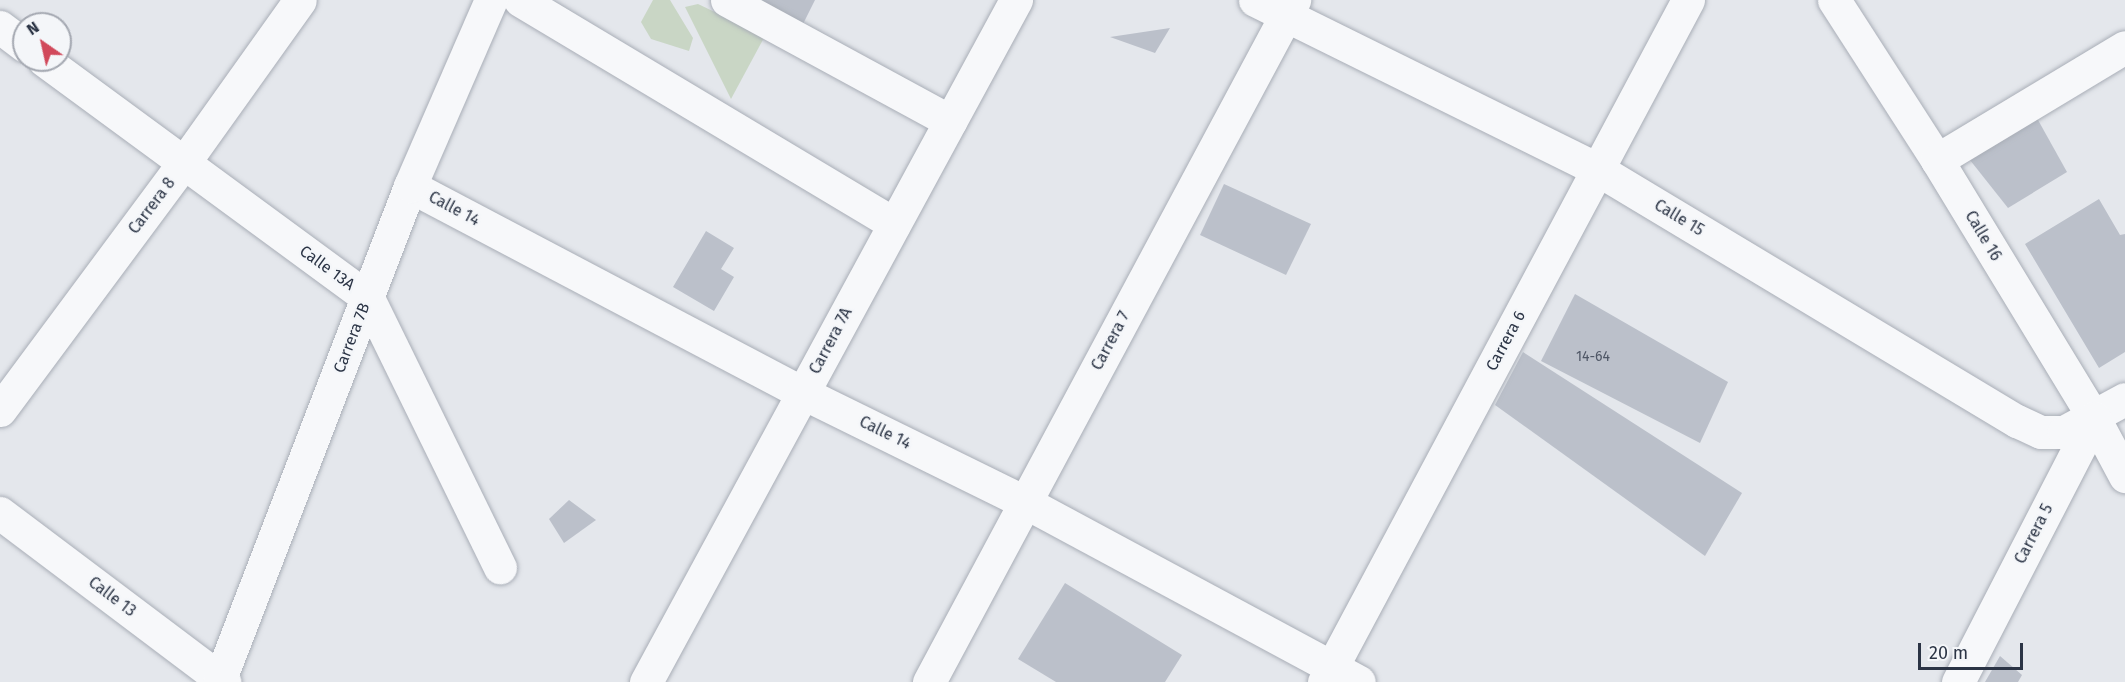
<!DOCTYPE html>
<html>
<head>
<meta charset="utf-8">
<style>
  body { margin:0 }
  #map { position:relative; width:2125px; height:682px; overflow:hidden; background:#e4e7ec; font-family:"Fira Sans",sans-serif }
  div>[style] { position:absolute }
  [style*='--x'] { left:calc(var(--x)*1px); top:calc(var(--y)*1px); width:calc(var(--w)*1px); rotate:calc(var(--a)*1deg) }
  .green>* { inset:0; background:#c9d6c5 }
  .building>* { inset:0; background:#bbc0ca }
  .roads { filter:drop-shadow(0 0 2px #a9aeb7) drop-shadow(0 0 2px #a9aeb7) }
  .minor>* { height:33px; margin:-16.5px; padding:0 16.5px; transform-origin:16.5px; border-radius:16.5px; background:#f7f8fa }
  span { translate:-50% -50%; white-space:nowrap; text-align:center; line-height:1.15; -webkit-text-stroke:4.5px #f4f6f9; paint-order:stroke }
  .number-label { font-size:14px; color:#4f5766 }
  .number-label span { -webkit-text-stroke-width:0 }
  .street-label { font-size:16px; color:#2b3445 }
  .north { position:absolute; left:12px; top:12px; width:60px; height:60px; box-sizing:border-box; background:#f4f6f9; border:2px solid #a4a8b1; border-radius:50%; rotate:326deg; font-size:16px; font-weight:700; line-height:24px; text-align:center; color:#2b3445 }
  .north::after { content:''; display:block; margin:auto; width:21px; height:27px; background:#d1495b; clip-path:polygon(50% 0,100% 100%,50% 72%,0 100%) }
  .scale { position:absolute; left:1918px; top:643px; width:105px; height:27px; box-sizing:border-box; border:3px solid #2b3445; border-top:0; padding-left:8px; font-size:18px; line-height:21px; white-space:nowrap; color:#2b3445; -webkit-text-stroke:4px #f4f6f9; paint-order:stroke }
</style>
</head>
<body>
<div id="map">
  <div class="green">
    <i style="clip-path:polygon(653px 0,670px 0,693px 38px,689px 51px,651px 39px,641px 22px)"></i>
    <i style="clip-path:polygon(698px 4px,765px 36px,731px 99px,685px 7px)"></i>
  </div>
  <div class="building">
    <i style="clip-path:polygon(753px 0,815px 0,802px 26px)"></i>
    <i style="clip-path:polygon(1170px 28px,1155px 53px,1110px 37px)"></i>
    <i style="clip-path:polygon(2033px 111px,2067px 172px,2008px 208px,1966px 155px)"></i>
    <i style="clip-path:polygon(1224px 184px,1311px 224px,1286px 275px,1200px 235px)"></i>
    <i style="clip-path:polygon(2099px 199px,2120px 235px,2125px 234px,2125px 352px,2099px 368px,2025px 244px)"></i>
    <i style="clip-path:polygon(706px 231px,734px 248px,721px 269px,734px 277px,714px 311px,673px 287px)"></i>
    <i style="clip-path:polygon(1575px 294px,1728px 382px,1700px 443px,1541px 361px)"></i>
    <i style="clip-path:polygon(1523px 352px,1742px 493px,1705px 556px,1495px 405px)"></i>
    <i style="clip-path:polygon(569px 500px,596px 520px,564px 543px,549px 519px)"></i>
    <i style="clip-path:polygon(1065px 583px,1182px 655px,1165px 682px,1056px 682px,1018px 659px)"></i>
    <i style="clip-path:polygon(2000px 656px,2022px 675px,2018px 682px,1985px 682px)"></i>
  </div>
  <div class="roads">
    <div class="minor">
      <i style="--x:520;--y:0;--w:436;--a:30.9"></i>
      <i style="--x:727;--y:0;--w:254;--a:28.5"></i>
      <i style="--x:1255;--y:0;--w:381;--a:26.3"></i>
      <i style="--x:1597;--y:169;--w:490;--a:31"></i>
      <i style="--x:2017;--y:421;--w:26;--a:25"></i>
      <i style="--x:2041;--y:432;--w:23;--a:0"></i>
      <i style="--x:2064;--y:432;--w:69;--a:-28.4"></i>
      <i style="--x:1834;--y:0;--w:190;--a:57.2"></i>
      <i style="--x:1937;--y:160;--w:302;--a:58.7"></i>
      <i style="--x:2094;--y:418;--w:66;--a:61.9"></i>
      <i style="--x:0;--y:27;--w:30;--a:37"></i>
      <i style="--x:44;--y:60;--w:402;--a:36.3"></i>
      <i style="--x:368;--y:298;--w:300;--a:63.9"></i>
      <i style="--x:1937;--y:160;--w:219;--a:-31"></i>
      <i style="--x:410;--y:186;--w:444;--a:27.8"></i>
      <i style="--x:803;--y:393;--w:247;--a:26.2"></i>
      <i style="--x:1025;--y:502;--w:379;--a:28.3"></i>
      <i style="--x:0;--y:410;--w:307;--a:-53.4"></i>
      <i style="--x:183;--y:164;--w:201;--a:-54.5"></i>
      <i style="--x:0;--y:513;--w:281;--a:37"></i>
      <i style="--x:220;--y:679;--w:528;--a:-68.92"></i>
      <i style="--x:410;--y:186;--w:203;--a:-66.5"></i>
      <i style="--x:646;--y:682;--w:776;--a:-61.52"></i>
      <i style="--x:929;--y:682;--w:774;--a:-61.84"></i>
      <i style="--x:1324;--y:682;--w:773;--a:-61.91"></i>
      <i style="--x:1958;--y:682;--w:297;--a:-62.7"></i>
    </div>
  </div>
  <div class="number-label">
    <span style="left:1593px;top:357px">14-64</span>
  </div>
  <div class="street-label">
    <span style="left:152px;top:206px;rotate:-53deg">Carrera 8</span>
    <span style="left:454px;top:209px;rotate:28deg">Calle 14</span>
    <span style="left:1679px;top:218px;rotate:31deg">Calle 15</span>
    <span style="left:1983px;top:236px;rotate:59deg">Calle 16</span>
    <span style="left:327px;top:268px;rotate:36deg">Calle 13A</span>
    <span style="left:352px;top:338px;rotate:-69deg">Carrera 7B</span>
    <span style="left:831px;top:341px;rotate:-62deg">Carrera 7A</span>
    <span style="left:1111px;top:341px;rotate:-62deg">Carrera 7</span>
    <span style="left:1506px;top:341px;rotate:-62deg">Carrera 6</span>
    <span style="left:885px;top:433px;rotate:26deg">Calle 14</span>
    <span style="left:2034px;top:534px;rotate:-63deg">Carrera 5</span>
    <span style="left:112px;top:597px;rotate:37deg">Calle 13</span>
  </div>
  <div class="north">N</div>
  <div class="scale">20 m</div>
</div>
</body>
</html>
